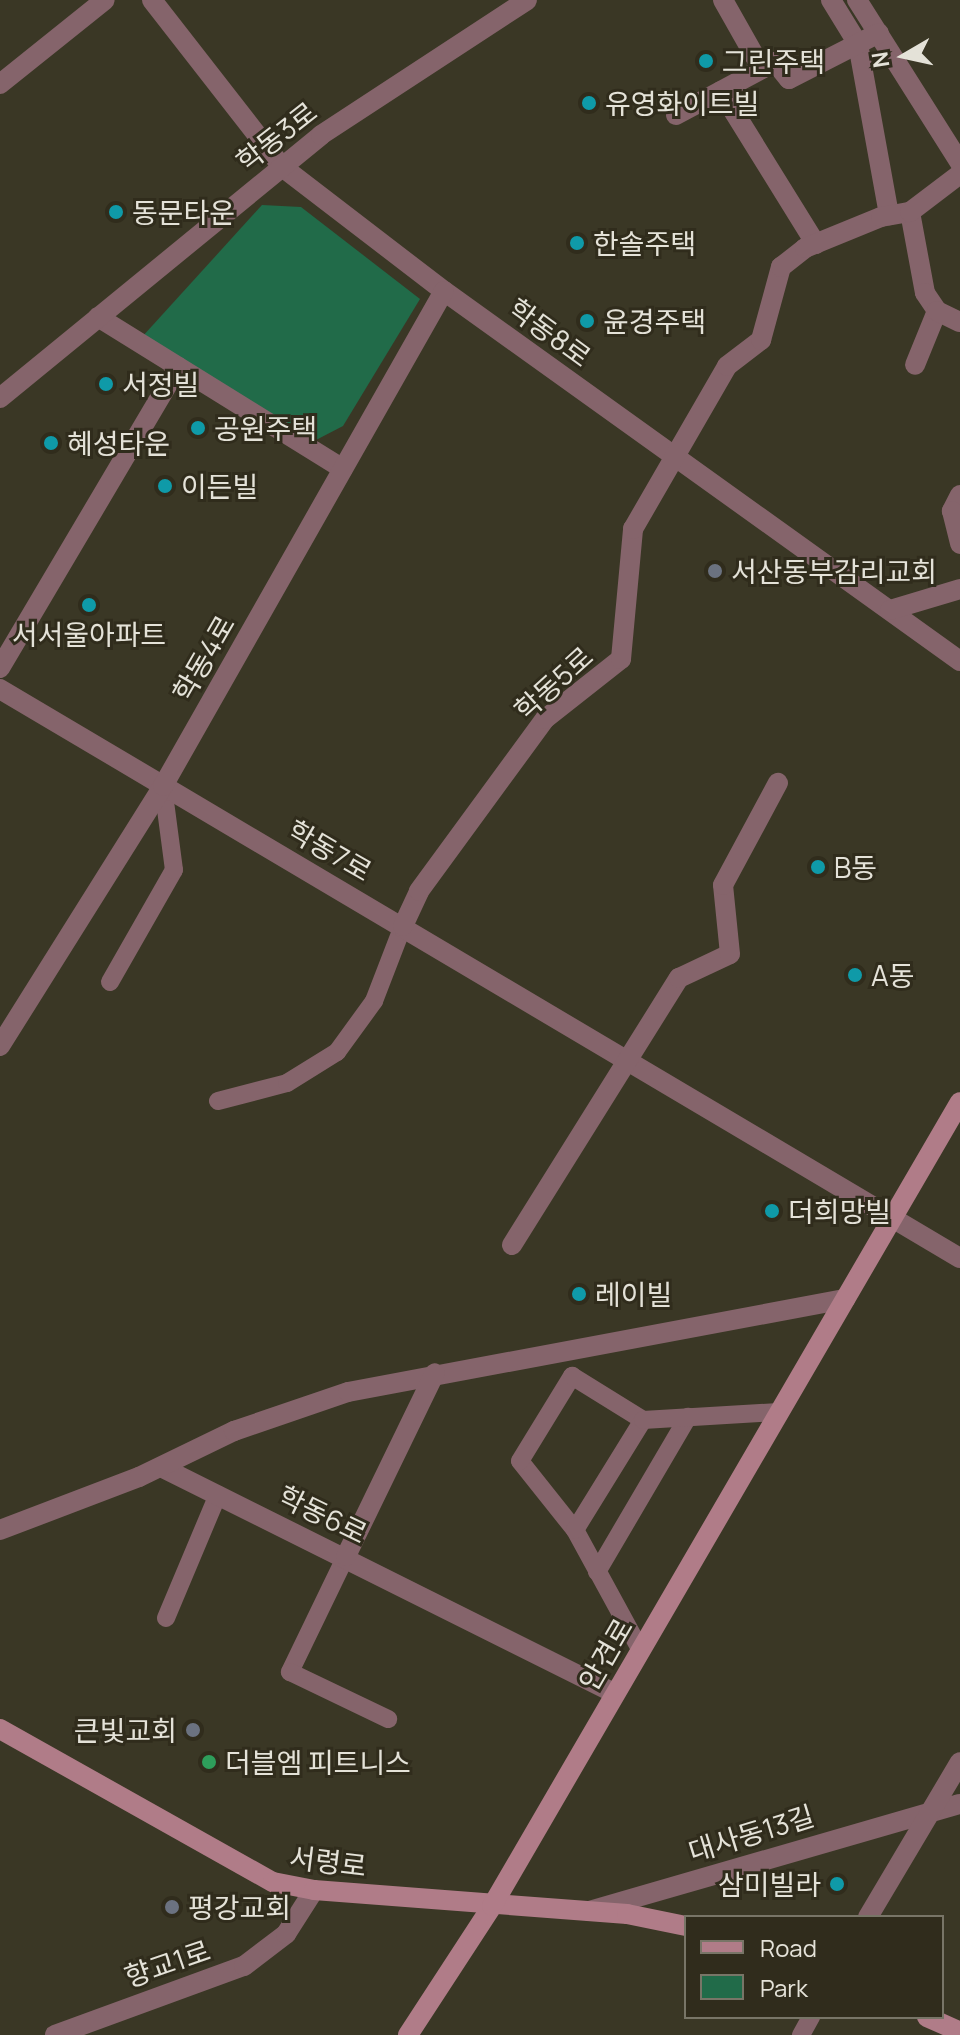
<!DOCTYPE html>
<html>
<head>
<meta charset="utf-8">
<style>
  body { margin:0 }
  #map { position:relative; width:960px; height:2035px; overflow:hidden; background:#3a3725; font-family:Manrope,"Noto Sans KR",sans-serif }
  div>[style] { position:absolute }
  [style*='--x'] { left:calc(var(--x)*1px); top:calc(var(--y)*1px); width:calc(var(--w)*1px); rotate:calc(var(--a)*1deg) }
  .green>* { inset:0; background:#216b49 }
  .lane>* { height:18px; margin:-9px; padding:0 9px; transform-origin:9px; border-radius:9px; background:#85646b }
  .street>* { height:20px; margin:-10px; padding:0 10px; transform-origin:10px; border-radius:10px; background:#85646b }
  .secondary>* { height:20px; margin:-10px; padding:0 10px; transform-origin:10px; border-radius:10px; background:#b07c88 }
  .dots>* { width:22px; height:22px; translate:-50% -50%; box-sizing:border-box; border:4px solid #302c1c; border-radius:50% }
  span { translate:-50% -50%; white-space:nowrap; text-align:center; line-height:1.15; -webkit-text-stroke:6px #302c1c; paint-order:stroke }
  .poi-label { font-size:28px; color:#e4e2d8 }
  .left { translate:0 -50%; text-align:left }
  .right { translate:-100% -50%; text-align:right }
  .street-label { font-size:28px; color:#e4e2d8 }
  .legend { position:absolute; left:684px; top:1915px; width:260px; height:104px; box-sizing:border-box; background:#302c1c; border:2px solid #787567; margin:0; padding:10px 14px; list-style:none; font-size:24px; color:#e4e2d8 }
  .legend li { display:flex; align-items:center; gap:16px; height:40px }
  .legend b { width:40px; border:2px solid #787567 }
  .north { position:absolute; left:864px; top:16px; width:80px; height:80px; -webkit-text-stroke:6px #302c1c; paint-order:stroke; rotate:261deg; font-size:22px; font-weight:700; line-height:32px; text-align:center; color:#e4e2d8 }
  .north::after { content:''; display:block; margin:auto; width:28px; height:36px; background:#e4e2d8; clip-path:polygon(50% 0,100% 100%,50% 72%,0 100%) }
</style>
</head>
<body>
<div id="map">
  <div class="green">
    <i style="clip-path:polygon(262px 205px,301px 207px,420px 299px,343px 426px,316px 440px,142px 337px)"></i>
  </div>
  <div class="lane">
    <i style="--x:110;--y:982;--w:129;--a:-60.3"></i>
    <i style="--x:174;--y:870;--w:85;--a:-97.5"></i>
    <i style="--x:218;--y:1101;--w:71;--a:-14.6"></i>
    <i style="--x:287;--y:1083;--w:59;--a:-31.8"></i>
    <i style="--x:337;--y:1052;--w:63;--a:-54"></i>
    <i style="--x:374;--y:1001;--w:80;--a:-68.9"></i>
    <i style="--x:575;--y:1530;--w:88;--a:-128.6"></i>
    <i style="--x:520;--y:1461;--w:100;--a:-58.5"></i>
    <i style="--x:572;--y:1376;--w:84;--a:31.8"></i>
    <i style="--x:346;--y:1556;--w:129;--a:115.8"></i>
    <i style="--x:290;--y:1672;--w:109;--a:25.6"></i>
    <i style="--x:597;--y:1572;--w:180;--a:-59.6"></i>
    <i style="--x:166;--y:1618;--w:134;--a:-67.2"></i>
    <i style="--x:640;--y:1649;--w:136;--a:-118.6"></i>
    <i style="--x:575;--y:1530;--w:129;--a:-58.3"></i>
    <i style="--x:643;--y:1420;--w:136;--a:-3.4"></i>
    <i style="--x:801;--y:2035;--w:21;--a:-61"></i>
  </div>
  <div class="street">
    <i style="--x:152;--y:0;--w:210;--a:52.1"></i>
    <i style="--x:281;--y:166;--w:205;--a:37.5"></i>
    <i style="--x:444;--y:291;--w:635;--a:35.64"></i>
    <i style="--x:723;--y:0;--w:79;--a:60.5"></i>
    <i style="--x:831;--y:0;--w:52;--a:58.5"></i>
    <i style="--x:858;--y:44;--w:174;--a:79.7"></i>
    <i style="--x:857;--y:0;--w:193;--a:57.7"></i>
    <i style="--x:0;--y:84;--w:134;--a:-38.7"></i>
    <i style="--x:721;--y:91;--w:180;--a:58.2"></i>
    <i style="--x:676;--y:115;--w:112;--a:-28.2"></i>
    <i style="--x:775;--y:62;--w:22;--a:51"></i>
    <i style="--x:789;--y:79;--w:101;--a:-27.1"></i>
    <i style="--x:910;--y:212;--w:82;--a:79.5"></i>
    <i style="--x:925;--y:293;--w:22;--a:56"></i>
    <i style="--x:937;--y:311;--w:58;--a:112.2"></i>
    <i style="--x:937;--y:311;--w:25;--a:26"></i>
    <i style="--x:98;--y:317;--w:288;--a:31.8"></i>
    <i style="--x:0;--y:398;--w:415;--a:-39.3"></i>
    <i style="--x:321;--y:135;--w:246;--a:-33.2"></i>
    <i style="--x:960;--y:495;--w:18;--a:117"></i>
    <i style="--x:952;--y:511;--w:34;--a:76"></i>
    <i style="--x:890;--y:610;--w:73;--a:-16.7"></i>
    <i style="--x:0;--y:668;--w:350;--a:-59.4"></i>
    <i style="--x:0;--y:689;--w:1116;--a:30.66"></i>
    <i style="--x:403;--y:926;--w:38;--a:-65"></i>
    <i style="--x:419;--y:891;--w:213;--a:-53.8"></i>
    <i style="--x:545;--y:719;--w:97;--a:-38.3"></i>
    <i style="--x:621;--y:659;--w:131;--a:-84.7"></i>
    <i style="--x:633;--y:529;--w:188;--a:-60"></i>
    <i style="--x:727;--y:366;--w:43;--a:-37.4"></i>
    <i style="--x:761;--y:340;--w:76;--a:-74.7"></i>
    <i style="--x:781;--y:267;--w:31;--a:-38"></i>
    <i style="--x:805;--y:248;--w:82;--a:-22.2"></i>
    <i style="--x:881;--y:217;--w:29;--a:-10"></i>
    <i style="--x:910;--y:212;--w:63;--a:-37.2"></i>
    <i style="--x:0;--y:1046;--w:307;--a:-57.9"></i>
    <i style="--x:163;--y:786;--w:569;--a:-60.42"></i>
    <i style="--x:512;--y:1245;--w:315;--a:-58"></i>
    <i style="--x:679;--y:978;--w:56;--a:-25.2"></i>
    <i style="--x:730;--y:954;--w:69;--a:-95.8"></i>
    <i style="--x:723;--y:885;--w:116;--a:-61.7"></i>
    <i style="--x:161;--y:1467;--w:506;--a:26.51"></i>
    <i style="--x:0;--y:1530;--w:149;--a:-20.9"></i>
    <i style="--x:139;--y:1477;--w:106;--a:-25.8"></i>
    <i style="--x:234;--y:1431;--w:120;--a:-18.9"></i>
    <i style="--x:348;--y:1392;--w:506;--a:-10.6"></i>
    <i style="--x:346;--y:1556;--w:203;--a:-64.1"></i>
    <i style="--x:589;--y:1911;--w:386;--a:-16.1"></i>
    <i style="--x:868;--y:1917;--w:180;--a:-59.3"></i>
    <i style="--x:55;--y:2035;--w:201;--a:-20.1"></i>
    <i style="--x:244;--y:1966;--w:53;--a:-37.3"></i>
    <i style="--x:286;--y:1934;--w:52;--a:-57.5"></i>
  </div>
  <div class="secondary">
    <i style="--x:0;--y:1729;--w:313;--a:29.3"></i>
    <i style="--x:273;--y:1882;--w:42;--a:11"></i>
    <i style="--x:314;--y:1890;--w:314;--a:4.4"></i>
    <i style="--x:627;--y:1914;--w:60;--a:11.5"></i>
    <i style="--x:927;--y:2017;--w:36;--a:24"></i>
    <i style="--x:408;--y:2035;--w:154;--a:-56.9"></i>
    <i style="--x:492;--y:1906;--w:930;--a:-59.8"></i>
  </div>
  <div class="dots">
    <i style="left:706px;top:61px;background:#0f9aa8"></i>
    <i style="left:589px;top:103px;background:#0f9aa8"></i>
    <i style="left:116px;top:212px;background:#0f9aa8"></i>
    <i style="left:577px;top:243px;background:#0f9aa8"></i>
    <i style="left:587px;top:321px;background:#0f9aa8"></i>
    <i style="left:106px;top:384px;background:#0f9aa8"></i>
    <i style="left:198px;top:428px;background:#0f9aa8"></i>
    <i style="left:51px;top:443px;background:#0f9aa8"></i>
    <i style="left:165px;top:486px;background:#0f9aa8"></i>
    <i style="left:715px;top:571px;background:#6b7280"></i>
    <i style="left:89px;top:605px;background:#0f9aa8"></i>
    <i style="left:818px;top:867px;background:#0f9aa8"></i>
    <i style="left:855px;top:975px;background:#0f9aa8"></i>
    <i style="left:772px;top:1211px;background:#0f9aa8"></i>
    <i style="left:579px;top:1294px;background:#0f9aa8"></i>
    <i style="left:193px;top:1730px;background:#6b7280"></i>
    <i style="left:209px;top:1762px;background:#2e9e5b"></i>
    <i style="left:837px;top:1884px;background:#0f9aa8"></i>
    <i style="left:172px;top:1907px;background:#6b7280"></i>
  </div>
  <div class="poi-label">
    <span class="left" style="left:722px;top:61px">그린주택</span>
    <span class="left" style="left:605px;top:103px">유영화이트빌</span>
    <span class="left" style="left:132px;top:212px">동문타운</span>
    <span class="left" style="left:593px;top:243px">한솔주택</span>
    <span class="left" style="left:603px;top:321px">윤경주택</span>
    <span class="left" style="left:122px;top:384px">서정빌</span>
    <span class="left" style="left:214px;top:428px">공원주택</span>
    <span class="left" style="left:67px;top:443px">혜성타운</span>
    <span class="left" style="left:181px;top:486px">이든빌</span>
    <span class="left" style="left:731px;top:571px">서산동부감리교회</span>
    <span style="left:89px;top:634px">서서울아파트</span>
    <span class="left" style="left:834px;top:867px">B동</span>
    <span class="left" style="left:871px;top:975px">A동</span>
    <span class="left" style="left:788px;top:1211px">더희망빌</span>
    <span class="left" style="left:595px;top:1294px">레이빌</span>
    <span class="right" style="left:177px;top:1730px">큰빛교회</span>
    <span class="left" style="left:225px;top:1762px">더블엠 피트니스</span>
    <span class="right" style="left:821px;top:1884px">삼미빌라</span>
    <span class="left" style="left:188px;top:1907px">평강교회</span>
  </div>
  <div class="street-label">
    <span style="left:276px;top:136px;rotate:-38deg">학동3로</span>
    <span style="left:550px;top:332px;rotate:36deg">학동8로</span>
    <span style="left:203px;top:658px;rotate:-60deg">학동4로</span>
    <span style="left:553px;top:683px;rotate:-42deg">학동5로</span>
    <span style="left:330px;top:850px;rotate:30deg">학동7로</span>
    <span style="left:323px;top:1514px;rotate:26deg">학동6로</span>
    <span style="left:605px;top:1654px;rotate:-60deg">안견로</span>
    <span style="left:751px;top:1833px;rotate:-17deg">대사동13길</span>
    <span style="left:328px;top:1861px;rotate:7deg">서령로</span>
    <span style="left:167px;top:1963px;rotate:-19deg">향교1로</span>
  </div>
  <ul class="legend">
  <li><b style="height:10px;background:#b07c88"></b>Road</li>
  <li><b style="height:22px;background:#216b49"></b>Park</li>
  </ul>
  <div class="north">N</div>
</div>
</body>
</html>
